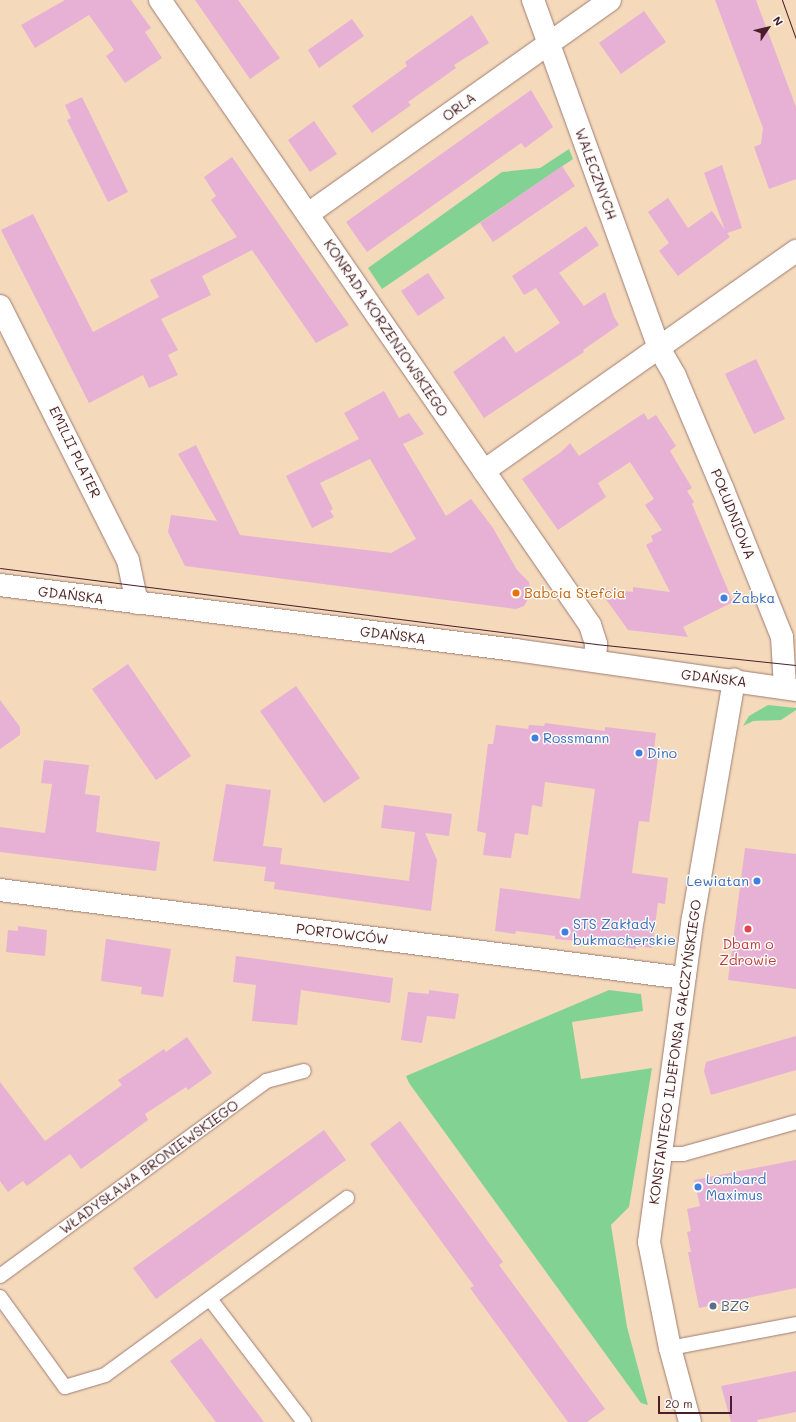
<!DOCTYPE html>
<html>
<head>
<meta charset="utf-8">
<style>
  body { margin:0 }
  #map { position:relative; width:796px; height:1422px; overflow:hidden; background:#f4d9bb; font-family:Mali,sans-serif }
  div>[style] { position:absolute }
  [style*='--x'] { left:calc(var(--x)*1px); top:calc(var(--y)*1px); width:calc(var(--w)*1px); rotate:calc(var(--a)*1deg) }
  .green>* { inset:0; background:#82d393 }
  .building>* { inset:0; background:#e6b1d4 }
  .roads { filter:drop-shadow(0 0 1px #9f7c73) drop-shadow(0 0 1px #9f7c73) }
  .lane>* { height:14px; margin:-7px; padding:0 7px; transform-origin:7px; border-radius:7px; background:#fff }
  .street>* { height:22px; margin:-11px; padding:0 11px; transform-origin:11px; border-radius:11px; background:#fff }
  .secondary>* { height:22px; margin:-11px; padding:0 11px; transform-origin:11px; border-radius:11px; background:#fff }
  .tram>* { height:1px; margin:-0.5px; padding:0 0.5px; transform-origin:0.5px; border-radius:0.5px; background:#4a1f2b }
  .dots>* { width:11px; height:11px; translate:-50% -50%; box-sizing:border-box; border:2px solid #fdfcf7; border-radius:50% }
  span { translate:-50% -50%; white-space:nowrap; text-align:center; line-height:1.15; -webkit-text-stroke:3px #fdfcf7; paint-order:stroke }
  .street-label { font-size:14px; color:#4a1f2b }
  .food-label { font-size:14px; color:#c56008 }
  .left { translate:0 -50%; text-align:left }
  .shop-label { font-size:14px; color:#366cbe }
  .right { translate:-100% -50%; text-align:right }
  .health-label { font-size:14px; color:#be3a42 }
  .service-label { font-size:14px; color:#4e5e75 }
  .north { position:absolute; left:748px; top:8px; width:40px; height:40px; -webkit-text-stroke:3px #fdfcf7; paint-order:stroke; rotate:55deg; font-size:11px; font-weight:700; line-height:16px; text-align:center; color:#4a1f2b }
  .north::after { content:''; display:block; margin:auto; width:14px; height:18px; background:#4a1f2b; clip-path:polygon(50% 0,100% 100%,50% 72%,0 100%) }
  .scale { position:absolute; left:658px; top:1396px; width:74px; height:18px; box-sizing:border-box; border:2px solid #4a1f2b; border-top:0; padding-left:5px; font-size:12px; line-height:14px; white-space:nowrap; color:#4a1f2b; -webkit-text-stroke:3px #fdfcf7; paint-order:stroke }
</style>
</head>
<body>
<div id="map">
  <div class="green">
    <i style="clip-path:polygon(569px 149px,573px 159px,382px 289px,368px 268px,502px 172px,540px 168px)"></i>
    <i style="clip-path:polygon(768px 705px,796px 708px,796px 710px,781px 720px,753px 721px,743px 726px,749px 716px)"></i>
    <i style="clip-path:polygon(609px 990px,641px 994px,643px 1011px,572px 1022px,581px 1079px,652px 1068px,629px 1207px,611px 1225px,627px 1327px,648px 1405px,641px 1403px,409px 1083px,406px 1076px)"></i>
  </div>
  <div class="building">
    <i style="clip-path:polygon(65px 0,131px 0,151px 28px,145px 32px,162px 58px,125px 83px,106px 56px,114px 50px,89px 15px,35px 48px,21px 25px)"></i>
    <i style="clip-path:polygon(195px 0,238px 0,280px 58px,250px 79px)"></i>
    <i style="clip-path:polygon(715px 0,756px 0,796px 107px,796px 179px,769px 189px,754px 147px,761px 144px,763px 128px)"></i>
    <i style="clip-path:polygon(644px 11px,666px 42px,621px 74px,599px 43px)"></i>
    <i style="clip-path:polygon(472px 15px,489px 43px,454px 65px,456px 68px,408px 102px,411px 105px,372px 133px,352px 106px,407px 66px,405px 62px)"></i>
    <i style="clip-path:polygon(352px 19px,364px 36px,319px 68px,308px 50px)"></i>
    <i style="clip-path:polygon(531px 90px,553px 127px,525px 148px,521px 143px,367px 252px,346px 222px)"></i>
    <i style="clip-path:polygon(82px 97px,128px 192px,108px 202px,67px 120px,71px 118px,65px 105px)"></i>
    <i style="clip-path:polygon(314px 121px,337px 154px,310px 172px,288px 140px)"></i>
    <i style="clip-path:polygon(232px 157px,349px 325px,316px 343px,252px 250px,202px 276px,211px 295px,161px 319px,178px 350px,168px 355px,178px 375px,149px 388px,143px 375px,89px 403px,1px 230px,33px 214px,93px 332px,159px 297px,150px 280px,237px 237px,211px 200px,216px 196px,204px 177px)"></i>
    <i style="clip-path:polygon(722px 165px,742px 228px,727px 233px,730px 237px,678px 276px,659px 251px,669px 243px,648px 212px,668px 198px,688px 228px,712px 211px,725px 230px,704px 173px)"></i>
    <i style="clip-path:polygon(562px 166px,575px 186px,493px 242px,480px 223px)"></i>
    <i style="clip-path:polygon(586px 226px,599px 245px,559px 273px,584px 306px,605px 292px,614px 317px,619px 325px,583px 350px,584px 352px,484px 418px,453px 372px,504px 336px,516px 353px,560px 323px,536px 288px,524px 295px,512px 276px)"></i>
    <i style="clip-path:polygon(428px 273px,445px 298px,418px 316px,401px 291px)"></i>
    <i style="clip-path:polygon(756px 359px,785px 419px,754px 434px,725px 374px)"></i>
    <i style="clip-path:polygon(384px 391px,399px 418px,409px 413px,424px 434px,403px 444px,446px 516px,471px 499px,493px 528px,517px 570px,529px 582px,531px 594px,524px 606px,516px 609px,185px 566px,168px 532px,171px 515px,217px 521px,178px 454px,196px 445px,240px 535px,391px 553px,416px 539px,370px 459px,320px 483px,333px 509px,330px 511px,334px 517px,312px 528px,286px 476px,359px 439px,344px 413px)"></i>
    <i style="clip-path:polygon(644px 413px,648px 420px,656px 415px,676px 446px,670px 451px,692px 488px,687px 491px,694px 502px,692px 504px,733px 602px,683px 627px,688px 637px,628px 630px,598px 588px,633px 592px,633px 587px,670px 592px,646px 545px,653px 541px,651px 536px,662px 530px,645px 505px,654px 499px,630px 462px,598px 483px,606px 497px,558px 530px,522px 479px,561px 452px,570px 443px,579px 456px)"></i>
    <i style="clip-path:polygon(128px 664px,191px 756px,156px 780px,92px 689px)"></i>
    <i style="clip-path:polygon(296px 686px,360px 778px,324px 803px,260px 711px)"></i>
    <i style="clip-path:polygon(0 700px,20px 727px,20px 735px,0 749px)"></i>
    <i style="clip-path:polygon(545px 723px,605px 731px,605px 727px,656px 733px,653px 757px,658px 758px,649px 822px,639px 821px,632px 873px,668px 878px,665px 904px,658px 903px,652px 948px,636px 946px,636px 949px,614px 946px,615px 944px,555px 939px,555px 936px,516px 931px,515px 934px,495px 931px,500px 888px,580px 899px,595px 789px,545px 782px,542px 807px,532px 805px,528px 835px,515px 833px,511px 858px,483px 855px,486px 833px,477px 831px,488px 744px,493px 744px,496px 725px,528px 729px,529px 725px,544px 726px)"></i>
    <i style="clip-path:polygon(44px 760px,89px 765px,85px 794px,100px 796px,96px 832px,160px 842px,156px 871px,0 852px,0 827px,45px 833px,52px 784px,41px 783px)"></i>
    <i style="clip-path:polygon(226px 784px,271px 790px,263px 846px,282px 848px,280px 864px,385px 878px,409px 881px,415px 832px,381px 828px,384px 805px,452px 814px,449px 836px,425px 833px,437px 860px,431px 911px,274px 889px,275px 882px,264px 881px,266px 867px,213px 861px)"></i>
    <i style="clip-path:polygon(745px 848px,796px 854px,796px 989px,728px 980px)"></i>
    <i style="clip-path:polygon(18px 926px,47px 930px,45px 956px,6px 952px,8px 930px,18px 931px)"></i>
    <i style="clip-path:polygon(106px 939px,171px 949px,163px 997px,141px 994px,142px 987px,101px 981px)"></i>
    <i style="clip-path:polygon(236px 956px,393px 978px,390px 1003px,301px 990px,297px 1025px,252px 1021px,256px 985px,233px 982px)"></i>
    <i style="clip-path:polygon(429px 990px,459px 994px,455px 1019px,427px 1016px,422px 1043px,401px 1040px,408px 992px,429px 994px)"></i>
    <i style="clip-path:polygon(796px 1036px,796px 1070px,711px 1095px,704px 1071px,706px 1062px)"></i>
    <i style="clip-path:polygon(187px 1037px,212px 1073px,188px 1090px,186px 1087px,145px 1114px,148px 1120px,81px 1169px,70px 1154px,27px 1186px,23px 1181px,8px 1192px,0 1181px,0 1082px,45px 1141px,122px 1085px,118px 1080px,164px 1049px,166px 1052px)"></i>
    <i style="clip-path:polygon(400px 1121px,503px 1262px,499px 1265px,605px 1409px,587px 1422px,568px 1422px,470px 1288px,474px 1286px,370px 1144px)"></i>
    <i style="clip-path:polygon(324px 1130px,346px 1160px,156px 1299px,133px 1268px)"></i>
    <i style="clip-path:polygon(796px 1160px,796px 1288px,699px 1308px,688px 1252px,691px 1252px,687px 1232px,691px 1231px,687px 1209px,700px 1206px,694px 1180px)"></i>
    <i style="clip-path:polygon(201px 1338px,236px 1385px,264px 1422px,216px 1422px,170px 1361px)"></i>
    <i style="clip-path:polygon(796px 1371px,796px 1412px,757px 1420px,758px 1422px,731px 1422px,721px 1386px)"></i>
  </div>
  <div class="roads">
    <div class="lane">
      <i style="--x:659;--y:1154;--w:24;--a:0"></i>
      <i style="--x:683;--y:1154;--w:117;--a:-15.8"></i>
      <i style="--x:0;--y:1276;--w:330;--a:-36.2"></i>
      <i style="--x:266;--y:1081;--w:39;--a:-15"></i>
      <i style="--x:0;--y:1297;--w:111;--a:54.2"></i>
      <i style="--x:65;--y:1387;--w:42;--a:-16.7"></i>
      <i style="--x:105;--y:1375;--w:300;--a:-36.2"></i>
      <i style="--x:210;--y:1299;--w:155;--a:52.6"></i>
      <i style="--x:670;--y:1348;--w:128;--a:-10.8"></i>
    </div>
    <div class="street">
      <i style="--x:160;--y:0;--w:759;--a:55.47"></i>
      <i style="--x:590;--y:625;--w:20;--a:72"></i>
      <i style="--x:596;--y:644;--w:17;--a:93"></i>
      <i style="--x:533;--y:0;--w:370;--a:70.1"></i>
      <i style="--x:659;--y:348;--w:32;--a:60"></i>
      <i style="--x:675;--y:376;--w:121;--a:67.1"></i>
      <i style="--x:722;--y:487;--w:162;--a:68.2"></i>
      <i style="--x:782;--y:637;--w:50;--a:86.6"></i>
      <i style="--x:308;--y:214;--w:370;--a:-35.3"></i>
      <i style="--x:0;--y:306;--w:284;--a:63.3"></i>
      <i style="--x:128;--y:560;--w:44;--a:78.2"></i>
      <i style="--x:484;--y:471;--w:382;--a:-35.2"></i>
      <i style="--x:0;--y:890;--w:690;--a:7.33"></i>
      <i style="--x:690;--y:1422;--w:77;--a:-105.1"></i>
      <i style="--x:670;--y:1348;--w:108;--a:-101.2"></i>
      <i style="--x:649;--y:1242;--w:327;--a:-82.3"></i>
      <i style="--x:693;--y:918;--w:242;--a:-80.2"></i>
    </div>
    <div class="secondary">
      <i style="--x:0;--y:585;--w:519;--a:7.19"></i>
      <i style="--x:515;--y:650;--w:284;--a:8.1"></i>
    </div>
  </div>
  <div class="tram">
    <i style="--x:782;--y:0;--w:41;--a:70.3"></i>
    <i style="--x:0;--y:568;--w:601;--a:7.27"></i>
    <i style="--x:596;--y:644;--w:201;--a:6"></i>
  </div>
  <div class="dots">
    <i style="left:516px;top:593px;background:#e8710a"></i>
    <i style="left:724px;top:598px;background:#3f7fe0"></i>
    <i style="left:535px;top:738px;background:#3f7fe0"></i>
    <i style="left:639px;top:753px;background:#3f7fe0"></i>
    <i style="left:757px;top:881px;background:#3f7fe0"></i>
    <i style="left:748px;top:929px;background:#e0444e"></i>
    <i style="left:565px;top:932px;background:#3f7fe0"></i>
    <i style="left:698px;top:1187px;background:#3f7fe0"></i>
    <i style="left:713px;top:1306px;background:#5c6f8a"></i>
  </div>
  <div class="street-label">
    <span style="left:459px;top:107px;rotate:-36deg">ORLA</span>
    <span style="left:596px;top:174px;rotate:70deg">WALECZNYCH</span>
    <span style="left:386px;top:328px;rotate:56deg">KONRADA KORZENIOWSKIEGO</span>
    <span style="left:75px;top:452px;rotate:64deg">EMILII PLATER</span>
    <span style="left:733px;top:514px;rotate:68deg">POŁUDNIOWA</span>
    <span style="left:71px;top:595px;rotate:7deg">GDAŃSKA</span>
    <span style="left:393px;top:635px;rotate:7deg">GDAŃSKA</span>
    <span style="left:714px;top:678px;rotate:7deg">GDAŃSKA</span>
    <span style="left:342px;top:934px;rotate:7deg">PORTOWCÓW</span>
    <span style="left:675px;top:1052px;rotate:-82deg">KONSTANTEGO ILDEFONSA GAŁCZYŃSKIEGO</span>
    <span style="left:149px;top:1167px;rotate:-36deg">WŁADYSŁAWA BRONIEWSKIEGO</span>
  </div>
  <div class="food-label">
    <span class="left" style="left:524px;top:593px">Babcia Stefcia</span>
  </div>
  <div class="shop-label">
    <span class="left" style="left:732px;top:598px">Żabka</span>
    <span class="left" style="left:543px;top:738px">Rossmann</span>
    <span class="left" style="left:647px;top:753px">Dino</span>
    <span class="right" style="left:749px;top:881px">Lewiatan</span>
    <span class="left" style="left:573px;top:932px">STS Zakłady<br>bukmacherskie</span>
    <span class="left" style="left:706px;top:1187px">Lombard<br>Maximus</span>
  </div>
  <div class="health-label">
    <span style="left:748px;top:952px">Dbam o<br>Zdrowie</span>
  </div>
  <div class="service-label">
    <span class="left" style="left:721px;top:1306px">BZG</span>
  </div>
  <div class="north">N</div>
  <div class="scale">20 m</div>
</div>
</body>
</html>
